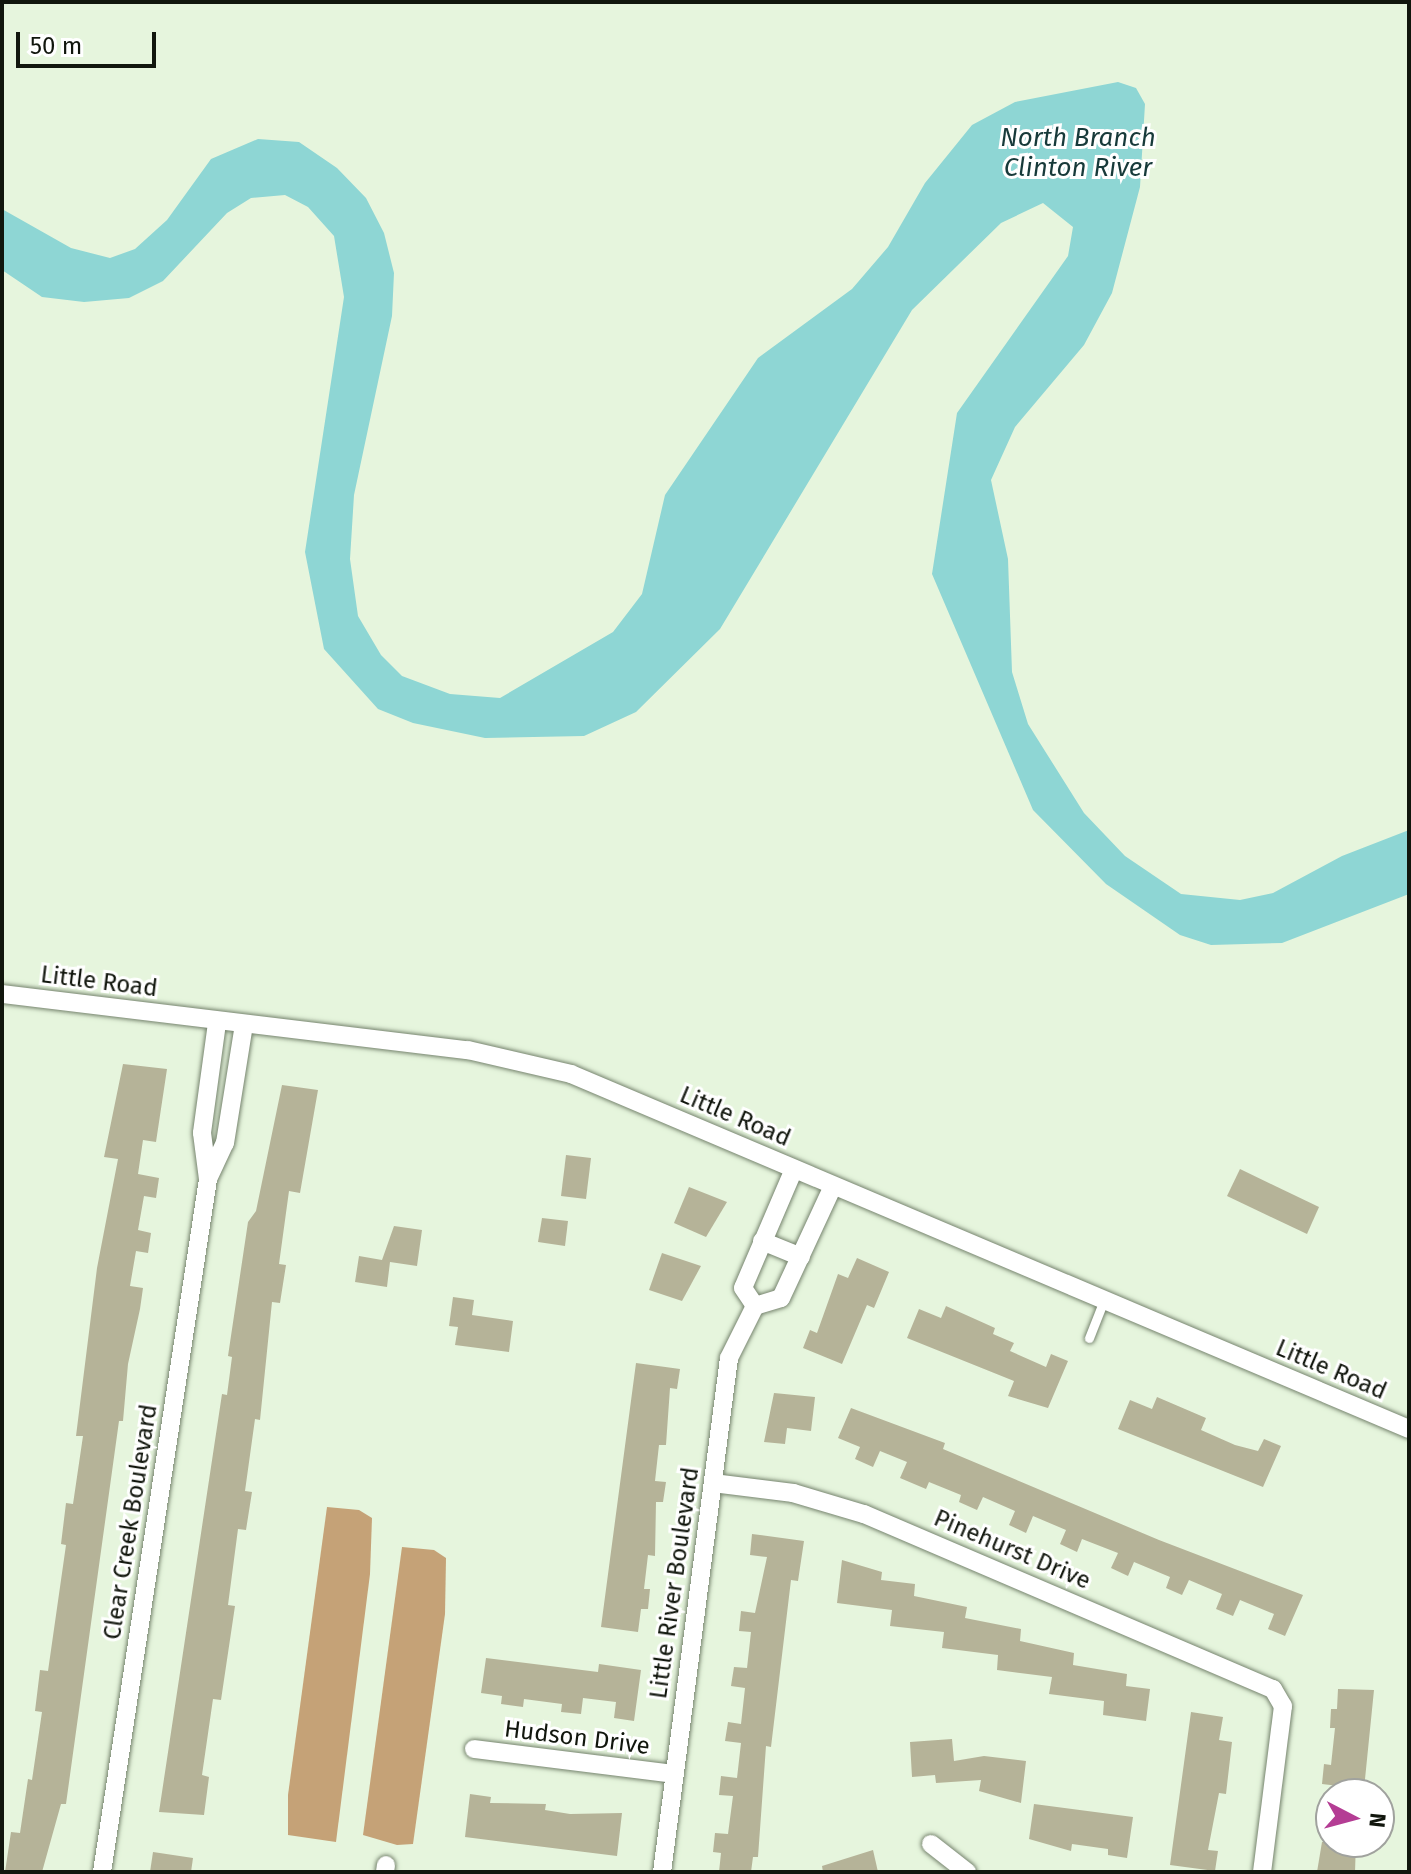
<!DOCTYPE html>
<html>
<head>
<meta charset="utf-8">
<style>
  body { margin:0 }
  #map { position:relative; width:1411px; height:1874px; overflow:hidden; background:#e6f5dd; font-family:"Fira Sans",sans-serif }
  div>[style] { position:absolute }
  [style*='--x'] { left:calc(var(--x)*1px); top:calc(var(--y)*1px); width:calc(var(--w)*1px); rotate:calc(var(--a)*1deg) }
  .forest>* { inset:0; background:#c5a277 }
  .water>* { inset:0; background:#8ed6d4 }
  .building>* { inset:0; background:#b5b398 }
  .roads { filter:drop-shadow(0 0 2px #76846e) drop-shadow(0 0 2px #76846e) }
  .service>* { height:9px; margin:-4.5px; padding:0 4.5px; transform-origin:4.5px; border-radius:4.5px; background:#fff }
  .minor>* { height:18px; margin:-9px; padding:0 9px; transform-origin:9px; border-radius:9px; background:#fff }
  span { translate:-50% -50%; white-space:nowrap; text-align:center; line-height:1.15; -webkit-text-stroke:6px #fff; paint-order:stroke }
  .street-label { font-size:24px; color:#11160d }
  .water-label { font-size:26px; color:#173a3a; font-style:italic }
  .frame { position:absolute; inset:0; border:4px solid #11160d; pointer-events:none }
  .north { position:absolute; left:1315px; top:1778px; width:80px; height:80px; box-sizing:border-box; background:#fff; border:2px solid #a0a29e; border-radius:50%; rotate:96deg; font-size:22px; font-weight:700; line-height:32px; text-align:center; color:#11160d }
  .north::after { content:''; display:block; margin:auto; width:28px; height:36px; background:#b43d94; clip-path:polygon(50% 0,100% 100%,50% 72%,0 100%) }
  .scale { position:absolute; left:16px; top:32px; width:140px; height:36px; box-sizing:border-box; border:4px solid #11160d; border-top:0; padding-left:10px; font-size:24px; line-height:28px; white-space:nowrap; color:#11160d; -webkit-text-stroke:6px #fff; paint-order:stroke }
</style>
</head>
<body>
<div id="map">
  <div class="forest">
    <i style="clip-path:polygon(327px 1507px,359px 1510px,372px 1518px,370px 1574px,336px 1842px,288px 1835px,288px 1795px)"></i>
    <i style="clip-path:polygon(402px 1547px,434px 1550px,446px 1558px,445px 1614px,413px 1844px,397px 1845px,363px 1835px)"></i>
  </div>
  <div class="water">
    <i style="clip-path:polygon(1118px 82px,1136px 88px,1145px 104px,1140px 187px,1112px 293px,1084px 345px,1015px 427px,991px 480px,1008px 559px,1012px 672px,1028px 724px,1084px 813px,1125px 856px,1181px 894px,1240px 900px,1273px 893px,1342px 856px,1409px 830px,1409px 894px,1282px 943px,1211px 945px,1180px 935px,1106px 884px,1033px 810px,932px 574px,957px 413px,1068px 256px,1073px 227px,1043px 203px,1001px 223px,912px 310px,720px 629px,636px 712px,584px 736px,485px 738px,413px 723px,378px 709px,324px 649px,305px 552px,344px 297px,334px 236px,308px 207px,285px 195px,251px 198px,227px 213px,163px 281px,129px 298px,84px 302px,42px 297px,2px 270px,2px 209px,71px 248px,110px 258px,135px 249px,167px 220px,211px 159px,258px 139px,299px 142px,337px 168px,366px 198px,384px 233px,394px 273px,392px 316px,354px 495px,350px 559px,358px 616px,381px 655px,402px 676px,450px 694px,500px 698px,613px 632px,642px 594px,665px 495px,758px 358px,852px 289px,888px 247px,925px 183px,972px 125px,1015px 102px)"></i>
  </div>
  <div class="building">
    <i style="clip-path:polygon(123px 1064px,167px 1069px,156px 1142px,143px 1140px,138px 1174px,159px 1178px,156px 1198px,144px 1196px,138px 1230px,151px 1233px,148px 1253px,136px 1251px,130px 1286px,143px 1288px,140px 1309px,128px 1364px,123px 1421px,119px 1421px,66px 1804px,61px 1804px,42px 1872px,5px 1872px,11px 1832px,20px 1833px,28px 1779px,32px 1780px,42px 1712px,35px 1711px,40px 1670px,48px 1671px,66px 1545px,61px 1544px,66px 1503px,73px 1504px,83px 1436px,76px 1436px,97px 1268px,118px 1159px,104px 1157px)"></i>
    <i style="clip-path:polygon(282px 1085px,318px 1090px,300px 1193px,289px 1191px,279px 1264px,286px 1265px,280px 1303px,272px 1302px,260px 1420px,255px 1419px,245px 1491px,252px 1492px,246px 1530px,238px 1529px,228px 1605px,235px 1606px,221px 1700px,213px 1699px,202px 1775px,209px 1777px,204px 1815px,159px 1812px,222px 1394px,227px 1395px,232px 1357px,228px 1356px,248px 1222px,256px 1211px)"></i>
    <i style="clip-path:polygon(566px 1155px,591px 1158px,586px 1199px,561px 1196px)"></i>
    <i style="clip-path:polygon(1240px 1169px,1319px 1207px,1307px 1234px,1227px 1196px)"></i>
    <i style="clip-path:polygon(689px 1187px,727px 1202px,706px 1237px,674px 1223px)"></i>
    <i style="clip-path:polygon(542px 1218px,568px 1221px,565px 1246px,538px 1242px)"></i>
    <i style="clip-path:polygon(394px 1226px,422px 1230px,417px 1266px,390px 1262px,387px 1287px,355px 1282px,359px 1256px,382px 1260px)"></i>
    <i style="clip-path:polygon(662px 1253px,701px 1266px,682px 1301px,649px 1290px)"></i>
    <i style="clip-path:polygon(857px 1258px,889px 1272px,874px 1308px,867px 1305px,842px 1364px,803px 1348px,810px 1330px,817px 1333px,838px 1274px,848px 1278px)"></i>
    <i style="clip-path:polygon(453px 1297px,474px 1300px,472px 1315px,513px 1321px,509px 1352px,455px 1345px,458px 1327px,449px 1326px)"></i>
    <i style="clip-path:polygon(946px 1306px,995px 1328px,993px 1334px,1014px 1343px,1010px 1351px,1046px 1367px,1051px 1354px,1068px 1361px,1048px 1408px,1008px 1396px,1014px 1381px,907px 1338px,919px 1309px,941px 1318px)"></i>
    <i style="clip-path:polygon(636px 1363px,680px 1369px,677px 1389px,670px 1388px,666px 1445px,659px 1445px,655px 1481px,666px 1482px,663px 1502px,656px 1502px,655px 1556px,648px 1555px,644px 1589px,650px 1589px,648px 1609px,641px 1609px,638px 1632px,601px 1627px)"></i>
    <i style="clip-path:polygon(774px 1393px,815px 1397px,811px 1431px,787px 1428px,785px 1444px,764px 1442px)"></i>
    <i style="clip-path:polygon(1157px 1397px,1206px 1418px,1201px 1430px,1235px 1445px,1258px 1451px,1264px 1439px,1281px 1446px,1263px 1487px,1118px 1429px,1130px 1400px,1152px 1409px)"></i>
    <i style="clip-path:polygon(851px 1408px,945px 1443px,943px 1449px,1159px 1540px,1303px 1595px,1285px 1636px,1268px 1629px,1274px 1614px,1240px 1600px,1233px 1616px,1216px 1609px,1222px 1594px,1189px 1580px,1182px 1595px,1166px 1588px,1170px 1577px,1134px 1562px,1128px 1576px,1111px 1568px,1118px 1553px,1082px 1539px,1077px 1552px,1060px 1544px,1066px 1530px,1033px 1516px,1026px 1533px,1009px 1525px,1015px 1511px,983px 1497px,977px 1510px,959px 1502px,961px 1495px,929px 1482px,926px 1489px,900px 1478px,907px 1462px,880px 1451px,873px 1467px,855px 1459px,860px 1447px,838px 1438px)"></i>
    <i style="clip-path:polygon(752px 1534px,804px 1541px,798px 1581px,791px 1580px,771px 1747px,766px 1746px,758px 1857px,753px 1857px,751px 1872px,719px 1872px,721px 1853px,713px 1852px,715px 1833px,728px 1834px,733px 1796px,719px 1795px,721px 1776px,737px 1778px,741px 1743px,725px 1741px,728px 1722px,741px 1724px,745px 1688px,731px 1686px,734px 1667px,747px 1668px,751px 1632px,739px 1631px,741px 1611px,755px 1613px,767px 1557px,750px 1555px)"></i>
    <i style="clip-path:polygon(842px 1560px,882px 1572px,881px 1580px,915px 1584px,914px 1596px,967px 1607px,965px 1618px,1021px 1629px,1020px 1641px,1074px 1653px,1073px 1665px,1127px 1674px,1126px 1686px,1150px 1689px,1146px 1721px,1103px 1715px,1104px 1701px,1049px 1694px,1052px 1677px,997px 1670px,998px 1655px,942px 1648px,944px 1632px,890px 1626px,892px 1610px,837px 1603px)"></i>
    <i style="clip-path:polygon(486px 1658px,598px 1672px,599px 1664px,641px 1670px,634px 1721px,614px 1718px,616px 1702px,583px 1698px,581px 1714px,561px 1712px,562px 1704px,524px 1699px,523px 1707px,501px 1704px,502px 1696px,481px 1693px)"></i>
    <i style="clip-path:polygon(1338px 1689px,1374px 1690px,1364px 1789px,1322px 1784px,1324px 1764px,1331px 1765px,1335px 1728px,1330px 1728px,1331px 1709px,1337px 1709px)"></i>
    <i style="clip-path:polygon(1191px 1712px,1223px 1717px,1219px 1740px,1232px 1742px,1226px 1794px,1219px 1793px,1208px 1850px,1218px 1851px,1215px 1871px,1170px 1865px)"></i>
    <i style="clip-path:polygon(952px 1739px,954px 1761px,984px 1756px,1026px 1761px,1021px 1803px,979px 1791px,981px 1780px,936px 1783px,935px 1775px,912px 1777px,910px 1742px)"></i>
    <i style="clip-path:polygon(470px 1794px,491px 1797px,490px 1803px,546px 1804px,545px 1810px,570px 1814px,622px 1813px,617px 1856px,465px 1837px)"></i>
    <i style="clip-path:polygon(1034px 1804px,1133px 1817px,1127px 1858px,1108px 1855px,1108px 1849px,1072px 1844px,1071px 1851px,1029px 1839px)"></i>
    <i style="clip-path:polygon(1322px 1842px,1356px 1842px,1355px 1872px,1317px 1872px)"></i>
    <i style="clip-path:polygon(873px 1850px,878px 1872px,823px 1872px,822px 1866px)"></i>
    <i style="clip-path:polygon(153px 1852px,193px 1858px,191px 1872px,150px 1872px)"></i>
  </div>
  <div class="roads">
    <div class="service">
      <i style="--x:1089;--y:1338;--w:41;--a:-68.5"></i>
    </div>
    <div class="minor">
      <i style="--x:2;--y:994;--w:469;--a:6.9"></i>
      <i style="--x:468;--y:1050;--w:106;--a:13.1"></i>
      <i style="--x:571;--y:1074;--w:910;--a:22.96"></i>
      <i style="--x:217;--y:1023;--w:111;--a:97.8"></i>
      <i style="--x:202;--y:1133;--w:46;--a:82.6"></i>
      <i style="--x:208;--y:1179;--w:40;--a:-65"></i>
      <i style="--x:225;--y:1143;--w:120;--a:-80.9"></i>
      <i style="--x:794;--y:1169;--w:129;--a:113.2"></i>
      <i style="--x:743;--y:1288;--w:22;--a:56"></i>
      <i style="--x:755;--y:1306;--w:27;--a:-17"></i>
      <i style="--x:781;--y:1298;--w:123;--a:-65.1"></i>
      <i style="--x:762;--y:1241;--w:42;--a:22.3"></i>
      <i style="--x:713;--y:1483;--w:81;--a:7.1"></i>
      <i style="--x:793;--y:1493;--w:74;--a:16.5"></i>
      <i style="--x:864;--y:1514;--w:445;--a:23.2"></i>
      <i style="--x:1273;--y:1689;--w:20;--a:60"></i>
      <i style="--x:1283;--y:1706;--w:167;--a:97.2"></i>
      <i style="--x:474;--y:1749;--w:202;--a:7.1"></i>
      <i style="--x:931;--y:1844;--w:46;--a:37.9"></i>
      <i style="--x:102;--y:1872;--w:701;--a:-81.3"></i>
      <i style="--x:385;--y:1872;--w:7;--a:-82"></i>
      <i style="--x:662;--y:1872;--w:518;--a:-82.57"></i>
      <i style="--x:729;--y:1358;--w:58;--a:-63.4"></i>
    </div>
  </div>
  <div class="street-label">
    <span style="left:99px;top:982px;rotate:7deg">Little Road</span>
    <span style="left:735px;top:1117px;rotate:23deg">Little Road</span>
    <span style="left:1331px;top:1370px;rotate:23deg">Little Road</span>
    <span style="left:131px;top:1522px;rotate:-81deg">Clear Creek Boulevard</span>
    <span style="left:1012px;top:1550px;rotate:23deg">Pinehurst Drive</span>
    <span style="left:675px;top:1583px;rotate:-82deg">Little River Boulevard</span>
    <span style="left:577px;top:1738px;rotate:7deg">Hudson Drive</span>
  </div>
  <div class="water-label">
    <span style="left:1078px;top:153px">North Branch<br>Clinton River</span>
  </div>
  <div class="frame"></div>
  <div class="north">N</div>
  <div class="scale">50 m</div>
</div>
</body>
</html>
